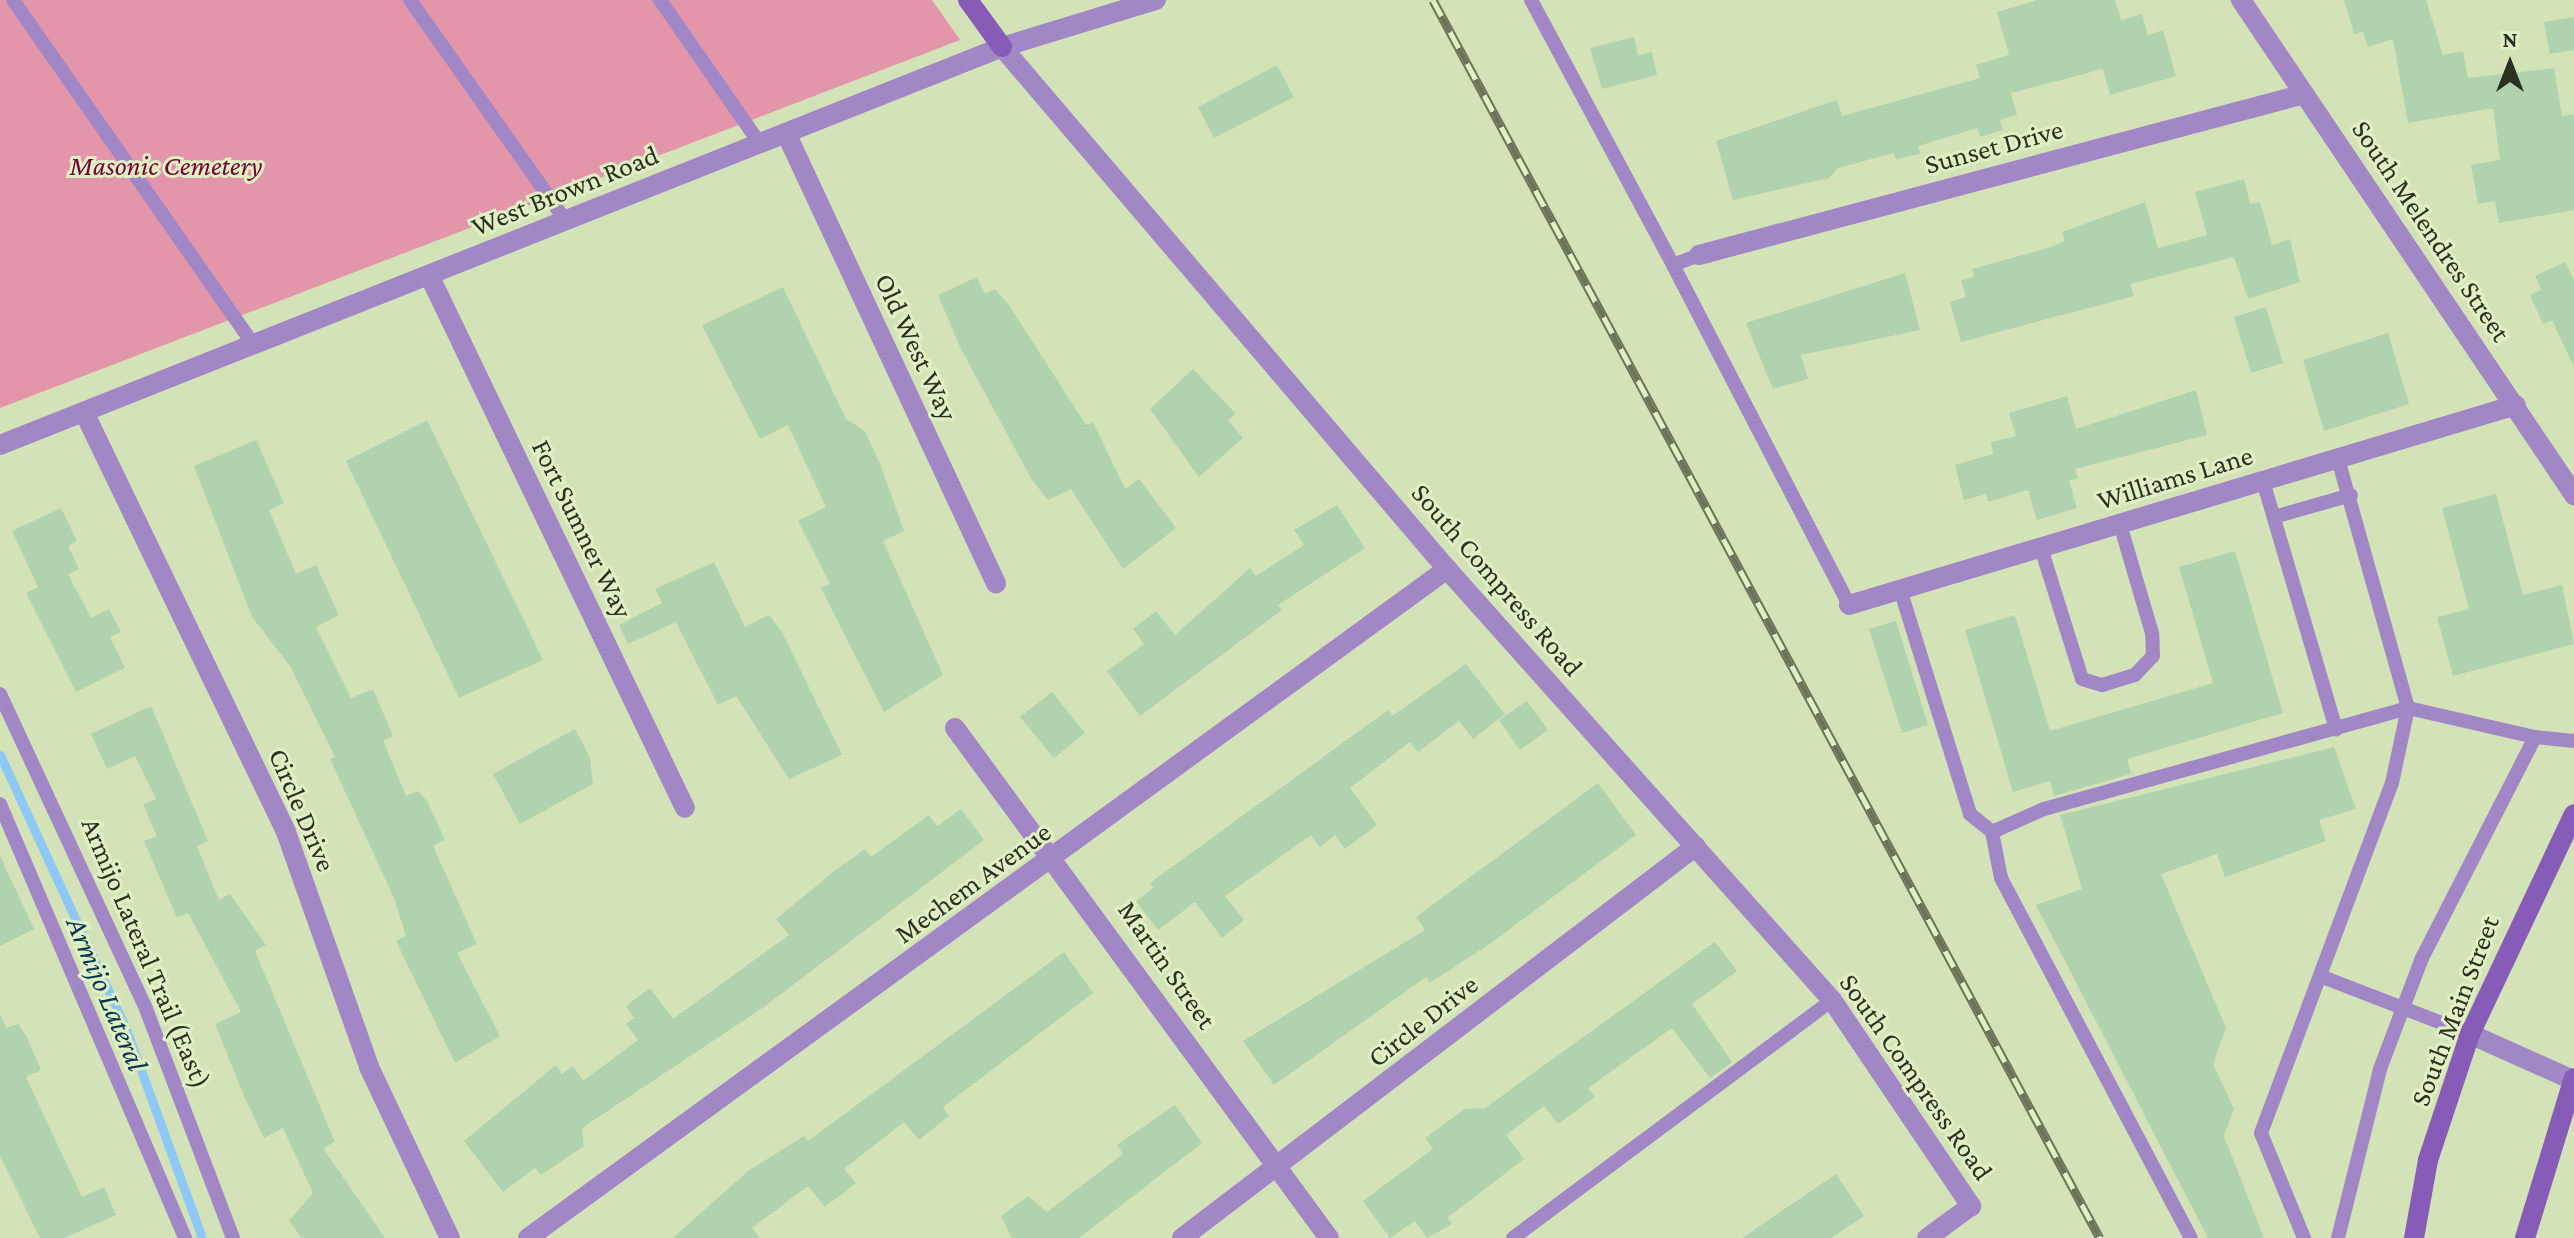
<!DOCTYPE html>
<html>
<head>
<meta charset="utf-8">
<style>
  body { margin:0 }
  #map { position:relative; width:2574px; height:1238px; overflow:hidden; background:#d3e3b7; font-family:"Crimson Pro",serif }
  div>[style] { position:absolute }
  [style*='--x'] { left:calc(var(--x)*1px); top:calc(var(--y)*1px); width:calc(var(--w)*1px); rotate:calc(var(--a)*1deg) }
  .green>* { inset:0; background:#e396a9 }
  .stream>* { height:9px; margin:-4.5px; padding:0 4.5px; transform-origin:4.5px; border-radius:4.5px; background:#8dc8f8 }
  .building>* { inset:0; background:#b1d2af }
  .lane>* { height:14px; margin:-7px; padding:0 7px; transform-origin:7px; border-radius:7px; background:#a287c6 }
  .street>* { height:20px; margin:-10px; padding:0 10px; transform-origin:10px; border-radius:10px; background:#a287c6 }
  .secondary>* { height:20px; margin:-10px; padding:0 10px; transform-origin:10px; border-radius:10px; background:#875bb8 }
  .rail>* { height:9px; margin-top:-4.5px; transform-origin:0; background:repeating-linear-gradient(90deg,#e0f0c4 0 18px,#6a7459 0 36px); box-sizing:border-box; border-block:2px solid #6a7459 }
  span { translate:-50% -50%; white-space:nowrap; text-align:center; line-height:1.15; -webkit-text-stroke:6px #e0f0c4; paint-order:stroke }
  .street-label { font-size:28px; color:#2b3120 }
  .park-label { font-size:28px; color:#740034; font-style:italic }
  .water-label { font-size:30px; color:#073655; font-style:italic }
  .north { position:absolute; left:2470px; top:24px; width:80px; height:80px; -webkit-text-stroke:6px #e0f0c4; paint-order:stroke; rotate:0deg; font-size:22px; font-weight:700; line-height:32px; text-align:center; color:#2b3120 }
  .north::after { content:''; display:block; margin:auto; width:28px; height:36px; background:#2b3120; clip-path:polygon(50% 0,100% 100%,50% 72%,0 100%) }
</style>
</head>
<body>
<div id="map">
  <div class="green">
    <i style="clip-path:polygon(0 0,932px 0,960px 40px,0 408px)"></i>
  </div>
  <div class="stream">
    <i style="--x:0;--y:755;--w:302;--a:65.3"></i>
    <i style="--x:126;--y:1029;--w:222;--a:70"></i>
  </div>
  <div class="building">
    <i style="clip-path:polygon(2038px 0,2115px 0,2121px 20px,2142px 14px,2148px 35px,2163px 30px,2176px 76px,2110px 95px,2103px 69px,2011px 93px,2017px 115px,2000px 120px,2003px 130px,1980px 137px,1977px 128px,1918px 146px,1920px 154px,1896px 159px,1894px 153px,1838px 168px,1829px 178px,1733px 200px,1716px 141px,1837px 100px,1842px 116px,1980px 78px,1976px 65px,2009px 55px,1997px 12px)"></i>
    <i style="clip-path:polygon(2344px 0,2426px 0,2443px 55px,2463px 51px,2468px 78px,2554px 68px,2562px 116px,2574px 114px,2574px 210px,2499px 223px,2495px 201px,2478px 204px,2471px 165px,2500px 160px,2493px 108px,2408px 123px,2393px 39px,2368px 47px,2363px 32px,2354px 34px)"></i>
    <i style="clip-path:polygon(2574px 17px,2574px 50px,2550px 54px,2544px 22px)"></i>
    <i style="clip-path:polygon(1634px 37px,1638px 55px,1652px 52px,1657px 75px,1602px 89px,1590px 48px)"></i>
    <i style="clip-path:polygon(1277px 65px,1294px 97px,1214px 138px,1198px 107px)"></i>
    <i style="clip-path:polygon(2244px 179px,2250px 204px,2260px 202px,2272px 245px,2290px 239px,2300px 282px,2248px 299px,2234px 257px,2130px 284px,2134px 296px,1961px 342px,1950px 302px,1966px 297px,1961px 280px,1974px 277px,1972px 269px,2048px 248px,2065px 241px,2062px 232px,2145px 202px,2158px 248px,2207px 235px,2195px 192px)"></i>
    <i style="clip-path:polygon(2565px 262px,2574px 280px,2574px 367px,2552px 320px,2543px 324px,2530px 295px,2541px 290px,2535px 276px)"></i>
    <i style="clip-path:polygon(1905px 273px,1920px 330px,1801px 355px,1808px 379px,1773px 389px,1746px 323px)"></i>
    <i style="clip-path:polygon(977px 277px,985px 294px,995px 289px,1009px 305px,1086px 425px,1093px 422px,1125px 489px,1139px 479px,1176px 528px,1123px 569px,1071px 489px,1048px 500px,1032px 480px,960px 347px,938px 295px)"></i>
    <i style="clip-path:polygon(783px 287px,846px 419px,865px 431px,881px 466px,904px 531px,883px 541px,943px 675px,884px 712px,821px 588px,830px 584px,798px 521px,826px 507px,788px 425px,760px 439px,702px 325px)"></i>
    <i style="clip-path:polygon(2266px 307px,2283px 363px,2251px 373px,2234px 317px)"></i>
    <i style="clip-path:polygon(2388px 333px,2409px 404px,2324px 431px,2303px 360px)"></i>
    <i style="clip-path:polygon(1193px 369px,1236px 414px,1228px 420px,1243px 438px,1199px 477px,1150px 409px)"></i>
    <i style="clip-path:polygon(2196px 390px,2207px 435px,2075px 469px,2078px 478px,2069px 481px,2077px 508px,2037px 520px,2028px 490px,1988px 502px,1986px 494px,1964px 500px,1955px 465px,1993px 454px,1991px 442px,2016px 436px,2009px 413px,2067px 396px,2076px 429px)"></i>
    <i style="clip-path:polygon(427px 420px,543px 660px,459px 698px,346px 461px)"></i>
    <i style="clip-path:polygon(256px 440px,284px 503px,269px 510px,296px 574px,316px 565px,339px 615px,316px 627px,351px 698px,373px 689px,393px 736px,383px 740px,406px 796px,418px 791px,427px 801px,445px 840px,433px 846px,477px 944px,457px 953px,500px 1036px,455px 1063px,396px 941px,406px 936px,394px 898px,330px 759px,335px 757px,290px 666px,252px 617px,194px 466px)"></i>
    <i style="clip-path:polygon(2496px 494px,2523px 595px,2562px 585px,2574px 644px,2453px 676px,2437px 617px,2469px 609px,2442px 508px)"></i>
    <i style="clip-path:polygon(1337px 505px,1365px 548px,1278px 605px,1282px 610px,1140px 716px,1107px 671px,1144px 644px,1133px 629px,1156px 611px,1175px 635px,1250px 568px,1256px 576px,1304px 545px,1294px 530px)"></i>
    <i style="clip-path:polygon(61px 508px,77px 541px,68px 546px,79px 569px,68px 574px,91px 618px,109px 609px,121px 632px,110px 637px,125px 668px,76px 692px,26px 593px,38px 587px,12px 531px)"></i>
    <i style="clip-path:polygon(2235px 551px,2283px 713px,2127px 759px,2131px 774px,2054px 796px,2050px 781px,2013px 792px,1965px 630px,2015px 615px,2050px 731px,2213px 683px,2179px 567px)"></i>
    <i style="clip-path:polygon(714px 562px,745px 627px,769px 615px,782px 632px,842px 755px,789px 779px,736px 696px,718px 705px,676px 622px,628px 644px,619px 625px,662px 603px,655px 589px)"></i>
    <i style="clip-path:polygon(1896px 621px,1928px 725px,1902px 733px,1869px 629px)"></i>
    <i style="clip-path:polygon(1466px 664px,1505px 714px,1473px 739px,1459px 721px,1418px 752px,1410px 742px,1350px 788px,1377px 825px,1345px 849px,1335px 835px,1320px 847px,1311px 835px,1225px 896px,1244px 920px,1222px 938px,1195px 902px,1158px 930px,1136px 901px,1154px 888px,1150px 883px,1388px 710px,1392px 716px)"></i>
    <i style="clip-path:polygon(1052px 692px,1085px 733px,1054px 758px,1020px 717px)"></i>
    <i style="clip-path:polygon(1527px 701px,1548px 730px,1520px 750px,1499px 720px)"></i>
    <i style="clip-path:polygon(151px 706px,208px 841px,197px 846px,219px 900px,230px 894px,266px 945px,255px 951px,335px 1142px,323px 1148px,385px 1238px,302px 1238px,289px 1221px,313px 1193px,283px 1128px,264px 1138px,244px 1096px,215px 1024px,241px 1012px,188px 913px,177px 918px,144px 841px,157px 836px,143px 804px,156px 799px,135px 756px,107px 769px,91px 734px)"></i>
    <i style="clip-path:polygon(575px 729px,590px 758px,593px 784px,520px 824px,493px 774px)"></i>
    <i style="clip-path:polygon(2334px 747px,2356px 809px,2319px 820px,2326px 841px,2225px 877px,2217px 854px,2161px 874px,2226px 1028px,2213px 1064px,2234px 1109px,2224px 1136px,2264px 1238px,2208px 1238px,2036px 905px,2082px 889px,2060px 815px)"></i>
    <i style="clip-path:polygon(1598px 783px,1636px 835px,1491px 943px,1430px 983px,1426px 977px,1274px 1085px,1243px 1041px,1425px 930px,1416px 917px)"></i>
    <i style="clip-path:polygon(961px 809px,984px 840px,764px 1007px,582px 1128px,584px 1146px,541px 1175px,535px 1168px,503px 1192px,464px 1141px,556px 1065px,562px 1074px,573px 1066px,583px 1081px,638px 1040px,626px 1024px,634px 1018px,626px 1006px,650px 988px,673px 1019px,789px 935px,776px 919px,837px 869px,865px 849px,871px 857px,929px 815px,937px 826px)"></i>
    <i style="clip-path:polygon(0 856px,34px 929px,0 946px)"></i>
    <i style="clip-path:polygon(1715px 942px,1737px 971px,1692px 1004px,1732px 1062px,1710px 1078px,1672px 1028px,1588px 1088px,1595px 1097px,1558px 1124px,1544px 1106px,1506px 1135px,1524px 1159px,1447px 1218px,1452px 1224px,1427px 1238px,1415px 1221px,1390px 1238px,1363px 1201px,1433px 1149px,1425px 1138px,1465px 1109px,1485px 1108px)"></i>
    <i style="clip-path:polygon(1064px 952px,1093px 993px,943px 1107px,949px 1116px,919px 1140px,904px 1122px,844px 1169px,856px 1183px,825px 1207px,808px 1186px,752px 1228px,760px 1238px,673px 1238px,748px 1171px,804px 1136px,808px 1141px)"></i>
    <i style="clip-path:polygon(0 1014px,6px 1028px,18px 1024px,27px 1037px,41px 1070px,26px 1077px,82px 1197px,104px 1187px,116px 1215px,64px 1238px,40px 1238px,0 1156px)"></i>
    <i style="clip-path:polygon(1175px 1105px,1202px 1143px,1079px 1238px,1012px 1238px,1001px 1216px,1028px 1196px,1047px 1212px,1123px 1154px,1117px 1145px)"></i>
    <i style="clip-path:polygon(1836px 1174px,1864px 1216px,1831px 1238px,1742px 1238px)"></i>
  </div>
  <div class="lane">
    <i style="--x:13;--y:0;--w:421;--a:55.1"></i>
    <i style="--x:410;--y:0;--w:271;--a:54.8"></i>
    <i style="--x:660;--y:0;--w:175;--a:55.2"></i>
    <i style="--x:1531;--y:0;--w:301;--a:61.8"></i>
    <i style="--x:1699;--y:255;--w:28;--a:159"></i>
    <i style="--x:1673;--y:265;--w:383;--a:62.6"></i>
    <i style="--x:2263;--y:481;--w:259;--a:73.6"></i>
    <i style="--x:2274;--y:517;--w:80;--a:-15.9"></i>
    <i style="--x:2041;--y:548;--w:137;--a:72.6"></i>
    <i style="--x:2082;--y:679;--w:21;--a:17"></i>
    <i style="--x:2102;--y:685;--w:34;--a:-17"></i>
    <i style="--x:2135;--y:675;--w:26;--a:-47"></i>
    <i style="--x:2153;--y:656;--w:23;--a:-92"></i>
    <i style="--x:2152;--y:633;--w:114;--a:-106.4"></i>
    <i style="--x:1900;--y:589;--w:236;--a:72.7"></i>
    <i style="--x:1970;--y:814;--w:28;--a:39"></i>
    <i style="--x:1992;--y:832;--w:47;--a:78.9"></i>
    <i style="--x:2001;--y:878;--w:407;--a:62.2"></i>
    <i style="--x:0;--y:694;--w:347;--a:65.1"></i>
    <i style="--x:146;--y:1009;--w:245;--a:69.2"></i>
    <i style="--x:0;--y:804;--w:472;--a:66.9"></i>
    <i style="--x:1992;--y:832;--w:57;--a:-23.9"></i>
    <i style="--x:2044;--y:809;--w:378;--a:-15.5"></i>
    <i style="--x:2408;--y:708;--w:130;--a:12.9"></i>
    <i style="--x:2320;--y:976;--w:161;--a:21.1"></i>
    <i style="--x:1513;--y:1238;--w:398;--a:-36.7"></i>
    <i style="--x:2304;--y:1238;--w:113;--a:-112.3"></i>
    <i style="--x:2261;--y:1133;--w:374;--a:-69.5"></i>
    <i style="--x:2392;--y:783;--w:77;--a:-78"></i>
    <i style="--x:2408;--y:708;--w:259;--a:-105.7"></i>
    <i style="--x:2338;--y:1238;--w:174;--a:-76"></i>
    <i style="--x:2380;--y:1069;--w:119;--a:-69.3"></i>
    <i style="--x:2422;--y:958;--w:248;--a:-62.9"></i>
    <i style="--x:2535;--y:737;--w:39;--a:6"></i>
  </div>
  <div class="street">
    <i style="--x:2241;--y:0;--w:597;--a:56.07"></i>
    <i style="--x:1002;--y:47;--w:686;--a:49.55"></i>
    <i style="--x:1447;--y:569;--w:578;--a:48.23"></i>
    <i style="--x:1832;--y:1000;--w:249;--a:56"></i>
    <i style="--x:1971;--y:1206;--w:54;--a:144"></i>
    <i style="--x:786;--y:133;--w:497;--a:65"></i>
    <i style="--x:1699;--y:255;--w:626;--a:-14.9"></i>
    <i style="--x:429;--y:275;--w:591;--a:64.35"></i>
    <i style="--x:84;--y:412;--w:466;--a:64.3"></i>
    <i style="--x:286;--y:832;--w:249;--a:70.5"></i>
    <i style="--x:369;--y:1067;--w:189;--a:64.7"></i>
    <i style="--x:0;--y:445;--w:1078;--a:-21.66"></i>
    <i style="--x:1002;--y:47;--w:161;--a:-17"></i>
    <i style="--x:1849;--y:605;--w:696;--a:-16.69"></i>
    <i style="--x:955;--y:728;--w:632;--a:53.75"></i>
    <i style="--x:2470;--y:1034;--w:113;--a:24.1"></i>
    <i style="--x:528;--y:1238;--w:1137;--a:-36.05"></i>
    <i style="--x:1182;--y:1238;--w:646;--a:-37.33"></i>
  </div>
  <div class="secondary">
    <i style="--x:968;--y:0;--w:58;--a:54.1"></i>
    <i style="--x:2414;--y:1238;--w:79;--a:-79.8"></i>
    <i style="--x:2428;--y:1160;--w:133;--a:-71.6"></i>
    <i style="--x:2470;--y:1034;--w:243;--a:-64.7"></i>
    <i style="--x:2525;--y:1238;--w:167;--a:-73"></i>
  </div>
  <div class="rail">
    <i style="--x:1433;--y:0;--w:1406;--a:61.69"></i>
  </div>
  <div class="street-label">
    <span style="left:1994px;top:147px;rotate:-15deg">Sunset Drive</span>
    <span style="left:565px;top:191px;rotate:-22deg">West Brown Road</span>
    <span style="left:2431px;top:231px;rotate:56deg">South Melendres Street</span>
    <span style="left:916px;top:347px;rotate:65deg">Old West Way</span>
    <span style="left:2175px;top:478px;rotate:-17deg">Williams Lane</span>
    <span style="left:582px;top:529px;rotate:64deg">Fort Sumner Way</span>
    <span style="left:1497px;top:580px;rotate:49deg">South Compress Road</span>
    <span style="left:302px;top:810px;rotate:67deg">Circle Drive</span>
    <span style="left:973px;top:883px;rotate:-36deg">Mechem Avenue</span>
    <span style="left:146px;top:953px;rotate:67deg">Armijo Lateral Trail (East)</span>
    <span style="left:1167px;top:965px;rotate:55deg">Martin Street</span>
    <span style="left:2455px;top:1011px;rotate:-69deg">South Main Street</span>
    <span style="left:1423px;top:1021px;rotate:-38deg">Circle Drive</span>
    <span style="left:1916px;top:1077px;rotate:55deg">South Compress Road</span>
  </div>
  <div class="park-label">
    <span style="left:166px;top:166px">Masonic Cemetery</span>
  </div>
  <div class="water-label">
    <span style="left:107px;top:994px;rotate:67deg">Armijo Lateral</span>
  </div>
  <div class="north">N</div>
</div>
</body>
</html>
